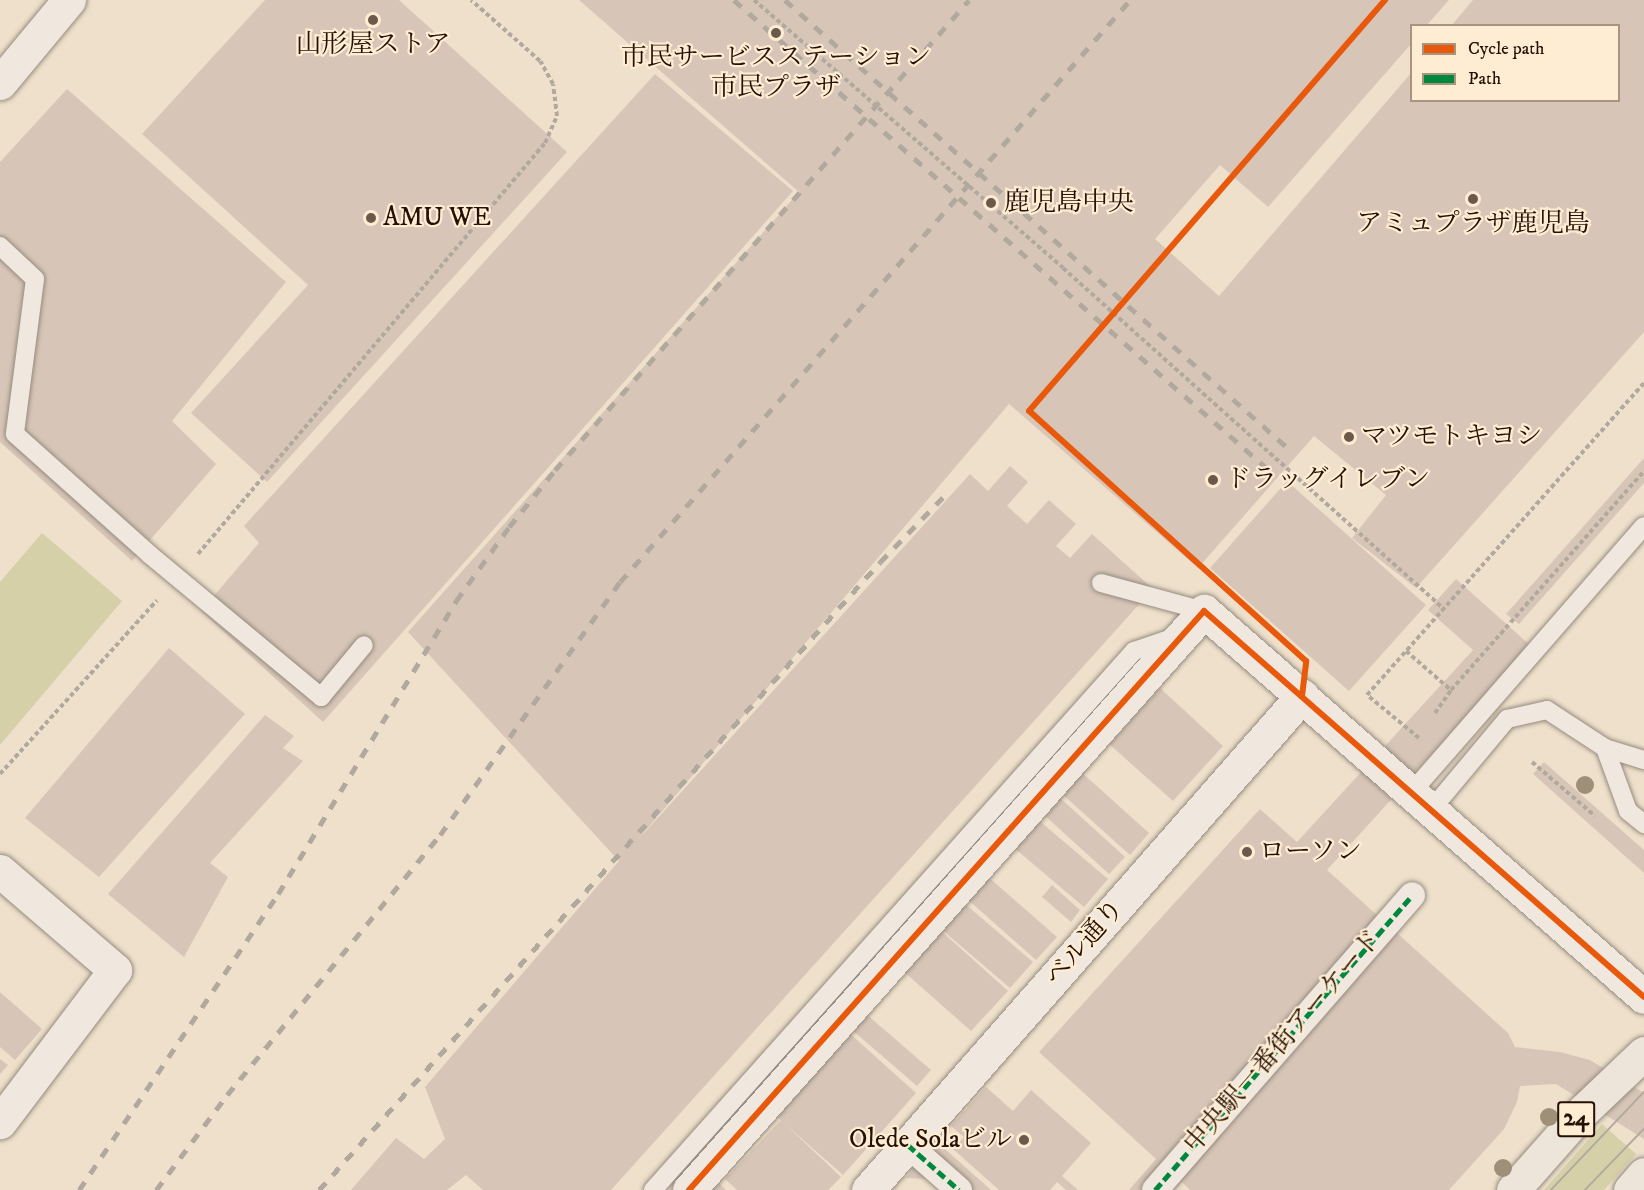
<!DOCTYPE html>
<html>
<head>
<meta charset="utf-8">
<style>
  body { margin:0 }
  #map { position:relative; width:1644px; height:1190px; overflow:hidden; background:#eee0cb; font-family:"IM FELL DW Pica","Noto Serif JP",serif }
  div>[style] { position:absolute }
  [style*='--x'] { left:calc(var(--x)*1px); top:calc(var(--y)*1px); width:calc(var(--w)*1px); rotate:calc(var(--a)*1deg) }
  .green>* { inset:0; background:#d6d0a9 }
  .building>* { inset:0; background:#d7c6b8 }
  .path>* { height:4px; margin-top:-2px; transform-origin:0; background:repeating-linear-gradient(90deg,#b2a99e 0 4.5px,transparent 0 7.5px) }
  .roads { filter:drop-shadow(0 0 2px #968b7f) drop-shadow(0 0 2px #968b7f) }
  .service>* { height:18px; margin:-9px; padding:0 9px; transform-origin:9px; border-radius:9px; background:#f0e8de }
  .pedestrian>* { height:26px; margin:-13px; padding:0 13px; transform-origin:13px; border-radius:13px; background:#f0e8de }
  .minor>* { height:33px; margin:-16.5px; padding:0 16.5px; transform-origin:16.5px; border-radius:16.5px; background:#f0e8de }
  .tertiary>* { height:33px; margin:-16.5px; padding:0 16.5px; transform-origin:16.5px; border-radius:16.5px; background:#f0e8de }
  .primary>* { height:33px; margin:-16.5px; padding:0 16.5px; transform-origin:16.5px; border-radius:16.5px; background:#ede5d9 }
  .tram>* { height:1.5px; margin:-0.75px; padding:0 0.75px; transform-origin:0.75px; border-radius:0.75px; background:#b2a99e }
  .rail>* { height:4.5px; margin-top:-2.25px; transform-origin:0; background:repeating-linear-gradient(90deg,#b2a99e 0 10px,transparent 0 20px) }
  .quiet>* { height:4.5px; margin-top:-2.25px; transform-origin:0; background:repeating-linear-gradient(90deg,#00873e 0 9px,transparent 0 13.5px) }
  .cycleway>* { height:6px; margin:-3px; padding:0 3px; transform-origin:3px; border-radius:3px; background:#e8590c }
  .trees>* { width:18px; height:18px; margin:-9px; border-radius:50%; background:#9e9078 }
  .dots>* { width:16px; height:16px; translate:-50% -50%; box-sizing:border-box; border:3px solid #feedd3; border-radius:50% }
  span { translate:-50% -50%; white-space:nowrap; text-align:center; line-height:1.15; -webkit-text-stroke:4.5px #feedd3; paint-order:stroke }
  .shield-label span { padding:2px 4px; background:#feedd3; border:2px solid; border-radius:4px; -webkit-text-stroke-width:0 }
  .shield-label { font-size:24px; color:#251005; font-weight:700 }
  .poi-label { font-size:26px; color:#251005 }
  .left { translate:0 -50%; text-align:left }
  .right { translate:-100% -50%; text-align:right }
  .street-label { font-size:26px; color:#251005 }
  .legend { position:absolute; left:1410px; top:24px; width:210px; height:78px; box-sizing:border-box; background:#feedd3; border:2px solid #a79581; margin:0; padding:8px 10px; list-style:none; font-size:18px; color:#251005 }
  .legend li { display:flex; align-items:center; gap:12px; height:30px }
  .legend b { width:30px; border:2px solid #a79581 }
</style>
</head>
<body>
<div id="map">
  <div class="green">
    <i style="clip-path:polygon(42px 533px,122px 601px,0 745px,0 582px)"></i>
    <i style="clip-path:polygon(1602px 1124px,1636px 1154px,1604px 1190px,1544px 1190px)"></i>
  </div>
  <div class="building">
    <i style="clip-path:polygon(265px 0,399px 0,567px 152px,267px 482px,191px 413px,308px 285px,142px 134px)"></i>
    <i style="clip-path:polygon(579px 0,1449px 0,1426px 26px,1412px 26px,1412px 43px,1268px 207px,1220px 165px,1155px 239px,1219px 296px,1412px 72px,1412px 100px,1618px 100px,1618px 26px,1451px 26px,1473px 0,1644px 0,1644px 332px,1416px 588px,1352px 538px,1386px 495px,1314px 436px,1198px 568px,1009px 404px,635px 843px,970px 474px,988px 491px,1010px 466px,1028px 482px,1007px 506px,1027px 524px,1049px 500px,1076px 524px,1056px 546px,1070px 558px,1092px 534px,1153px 589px,611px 1190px,483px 1190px,466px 1175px,447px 1190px,351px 1190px,396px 1138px,424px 1159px,445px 1139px,425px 1087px,619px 861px,408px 632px,799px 192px)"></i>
    <i style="clip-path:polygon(655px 74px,793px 191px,323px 722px,201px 611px,259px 543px,244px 526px)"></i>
    <i style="clip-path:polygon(67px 89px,286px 282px,172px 421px,216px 464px,132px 561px,0 442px,0 162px)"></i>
    <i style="clip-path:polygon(1644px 458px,1644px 483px,1519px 624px,1506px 614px)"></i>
    <i style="clip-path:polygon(1287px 481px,1426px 605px,1349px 691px,1210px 568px)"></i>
    <i style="clip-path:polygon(1456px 579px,1531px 646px,1327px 870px,1508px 1033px,1515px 1047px,1560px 1052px,1590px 1060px,1644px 1093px,1644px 1139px,1556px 1084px,1520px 1086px,1517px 1102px,1504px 1129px,1449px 1190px,1190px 1190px,1182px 1182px,1174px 1190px,1129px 1190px,1156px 1159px,1039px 1052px,1260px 809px,1297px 842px,1473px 650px,1428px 610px)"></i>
    <i style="clip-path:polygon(169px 648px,245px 714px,99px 877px,25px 818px)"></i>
    <i style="clip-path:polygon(1160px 688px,1223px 746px,1173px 801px,1109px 744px)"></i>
    <i style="clip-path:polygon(265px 715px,294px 736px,283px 748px,303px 761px,210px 863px,228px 877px,184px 957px,108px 894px)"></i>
    <i style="clip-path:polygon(1544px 762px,1644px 850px,1644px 873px,1533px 774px)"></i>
    <i style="clip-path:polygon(1081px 772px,1149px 833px,1130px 855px,1061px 793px)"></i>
    <i style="clip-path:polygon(1059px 797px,1125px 857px,1109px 874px,1043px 814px)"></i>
    <i style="clip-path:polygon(1036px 818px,1108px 879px,1084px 907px,1012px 846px)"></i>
    <i style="clip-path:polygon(986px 875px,1057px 937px,1036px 960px,966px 898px)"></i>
    <i style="clip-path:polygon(1052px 885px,1080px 910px,1071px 922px,1042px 897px)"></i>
    <i style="clip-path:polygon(964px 903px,1033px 962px,1010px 988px,941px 929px)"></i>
    <i style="clip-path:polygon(939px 929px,1008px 991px,971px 1031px,902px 970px)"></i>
    <i style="clip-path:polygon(0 992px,42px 1029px,15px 1060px,0 1047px)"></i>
    <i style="clip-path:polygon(865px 1013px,931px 1070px,917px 1086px,851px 1029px)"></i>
    <i style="clip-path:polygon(847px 1031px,916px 1093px,843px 1175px,785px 1124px,841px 1177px,828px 1190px,737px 1190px,725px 1179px,781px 1120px,774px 1113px)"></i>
    <i style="clip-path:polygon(0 1059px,8px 1065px,0 1074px)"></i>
    <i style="clip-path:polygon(986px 1087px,1013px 1111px,1031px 1090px,1091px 1143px,1062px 1176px,1078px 1190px,1066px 1190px,1057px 1182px,1050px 1190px,999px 1190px,953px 1149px,964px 1137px,951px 1126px)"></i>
    <i style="clip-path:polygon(941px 1134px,945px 1149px,991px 1190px,939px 1190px,927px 1179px,906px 1178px)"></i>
    <i style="clip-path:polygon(717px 1181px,726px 1190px,709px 1190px)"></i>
  </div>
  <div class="path">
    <i style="--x:754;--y:0;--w:409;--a:40.9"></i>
    <i style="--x:1063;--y:268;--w:511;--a:41.83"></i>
    <i style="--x:198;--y:554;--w:538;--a:-49.83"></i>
    <i style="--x:545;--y:143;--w:30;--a:-66"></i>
    <i style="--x:557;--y:116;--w:32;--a:-97"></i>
    <i style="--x:553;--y:84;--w:26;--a:-119"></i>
    <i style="--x:540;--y:61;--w:92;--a:-138.5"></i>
    <i style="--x:1406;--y:651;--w:61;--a:41"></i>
    <i style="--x:1435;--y:713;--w:28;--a:-55"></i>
    <i style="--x:1451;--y:690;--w:292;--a:-48.6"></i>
    <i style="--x:1419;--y:738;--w:67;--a:-140.4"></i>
    <i style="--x:1367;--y:695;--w:417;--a:-48.4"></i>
    <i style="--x:1532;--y:762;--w:83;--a:40.6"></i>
    <i style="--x:0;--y:774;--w:234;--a:-47.9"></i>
  </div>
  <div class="roads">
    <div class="service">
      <i style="--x:0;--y:246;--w:48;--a:43.3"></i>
      <i style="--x:35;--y:279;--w:156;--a:97.4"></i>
      <i style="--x:15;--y:434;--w:180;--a:41.8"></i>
      <i style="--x:149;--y:554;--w:224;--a:39.7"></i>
      <i style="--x:321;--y:697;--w:67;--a:-50.4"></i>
      <i style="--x:1101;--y:583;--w:107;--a:15.2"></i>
      <i style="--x:1605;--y:748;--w:67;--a:69.9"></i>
      <i style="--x:1628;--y:811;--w:21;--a:39"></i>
      <i style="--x:1411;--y:793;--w:354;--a:-48.9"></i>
      <i style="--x:1431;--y:810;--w:119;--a:-50.1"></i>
      <i style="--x:1507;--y:719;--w:41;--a:-12.7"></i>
      <i style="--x:1547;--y:710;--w:69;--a:33.2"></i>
      <i style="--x:1605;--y:748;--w:41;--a:17.1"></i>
      <i style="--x:653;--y:1190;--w:722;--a:-48.25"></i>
      <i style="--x:1134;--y:651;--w:43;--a:-18.9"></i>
    </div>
    <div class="pedestrian">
      <i style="--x:908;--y:1145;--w:68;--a:41.4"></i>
      <i style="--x:1155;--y:1190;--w:391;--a:-48.9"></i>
    </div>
    <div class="minor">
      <i style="--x:0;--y:871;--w:152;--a:40.7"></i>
      <i style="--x:115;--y:970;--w:191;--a:127.1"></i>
      <i style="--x:689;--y:1190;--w:775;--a:-48.35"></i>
      <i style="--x:1204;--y:611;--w:585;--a:41.26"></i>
      <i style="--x:868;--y:1190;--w:658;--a:-48.7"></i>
    </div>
    <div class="tertiary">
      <i style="--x:0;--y:83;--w:108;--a:-50.3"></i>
    </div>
    <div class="primary">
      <i style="--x:1513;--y:1190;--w:106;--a:-48.5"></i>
      <i style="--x:1583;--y:1111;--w:84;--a:-43.6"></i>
      <i style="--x:1630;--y:1190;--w:21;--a:-49"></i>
    </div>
  </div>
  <div class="tram">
    <i style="--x:1551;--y:1190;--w:135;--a:-46.5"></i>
    <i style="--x:1585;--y:1190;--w:85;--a:-46"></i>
  </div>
  <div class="rail">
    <i style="--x:734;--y:0;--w:712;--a:41.3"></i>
    <i style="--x:785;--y:0;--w:676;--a:41.7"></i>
    <i style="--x:79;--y:1190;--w:357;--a:-56.1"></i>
    <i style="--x:278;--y:894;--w:343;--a:-58.7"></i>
    <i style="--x:456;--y:601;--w:91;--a:-54.4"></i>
    <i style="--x:509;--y:527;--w:73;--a:-51.1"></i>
    <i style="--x:555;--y:470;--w:626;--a:-48.62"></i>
    <i style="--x:156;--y:1190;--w:119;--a:-53.2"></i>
    <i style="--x:227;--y:1095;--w:336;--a:-50.7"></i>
    <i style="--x:440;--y:835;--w:310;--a:-54.6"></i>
    <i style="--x:620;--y:582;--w:774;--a:-48.77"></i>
    <i style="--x:319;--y:1190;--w:842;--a:-48.23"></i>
    <i style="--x:880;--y:562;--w:93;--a:-45.9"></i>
  </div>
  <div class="quiet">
    <i style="--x:908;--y:1145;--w:68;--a:41.4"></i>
    <i style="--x:1155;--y:1190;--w:391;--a:-48.9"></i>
  </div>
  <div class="cycleway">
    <i style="--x:1302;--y:696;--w:35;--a:-83"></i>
    <i style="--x:1306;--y:661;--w:373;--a:-137.9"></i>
    <i style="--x:1029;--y:411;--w:544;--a:-49.1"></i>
    <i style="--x:689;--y:1190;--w:775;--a:-48.35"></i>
    <i style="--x:1204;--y:611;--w:585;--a:41.26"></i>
  </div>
  <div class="trees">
    <i style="left:1585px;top:785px"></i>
    <i style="left:1549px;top:1117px"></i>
    <i style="left:1503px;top:1168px"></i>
  </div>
  <div class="dots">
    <i style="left:373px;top:20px;background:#6b594a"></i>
    <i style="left:776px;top:33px;background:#6b594a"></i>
    <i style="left:1473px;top:199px;background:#6b594a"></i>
    <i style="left:991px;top:203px;background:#6b594a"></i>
    <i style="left:371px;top:218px;background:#6b594a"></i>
    <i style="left:1349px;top:437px;background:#6b594a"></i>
    <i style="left:1213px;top:480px;background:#6b594a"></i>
    <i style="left:1247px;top:852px;background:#6b594a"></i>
    <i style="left:1024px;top:1140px;background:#6b594a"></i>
  </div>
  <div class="shield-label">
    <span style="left:1576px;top:1119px">24</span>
  </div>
  <div class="poi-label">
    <span style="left:373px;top:45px">山形屋ストア</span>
    <span style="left:776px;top:73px">市民サービスステーション<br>市民プラザ</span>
    <span class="left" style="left:1004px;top:203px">鹿児島中央</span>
    <span class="left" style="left:383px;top:218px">AMU WE</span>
    <span style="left:1473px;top:224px">アミュプラザ鹿児島</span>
    <span class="left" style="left:1361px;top:437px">マツモトキヨシ</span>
    <span class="left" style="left:1225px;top:480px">ドラッグイレブン</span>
    <span class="left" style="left:1259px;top:852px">ローソン</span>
    <span class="right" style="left:1012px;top:1140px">Olede Solaビル</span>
  </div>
  <div class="street-label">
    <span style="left:1085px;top:943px;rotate:-49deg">ベル通り</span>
    <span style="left:1283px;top:1042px;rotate:-49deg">中央駅一番街アーケード</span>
  </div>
  <ul class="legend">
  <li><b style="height:8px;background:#e8590c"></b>Cycle path</li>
  <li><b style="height:8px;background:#00873e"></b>Path</li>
  </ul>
</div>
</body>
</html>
